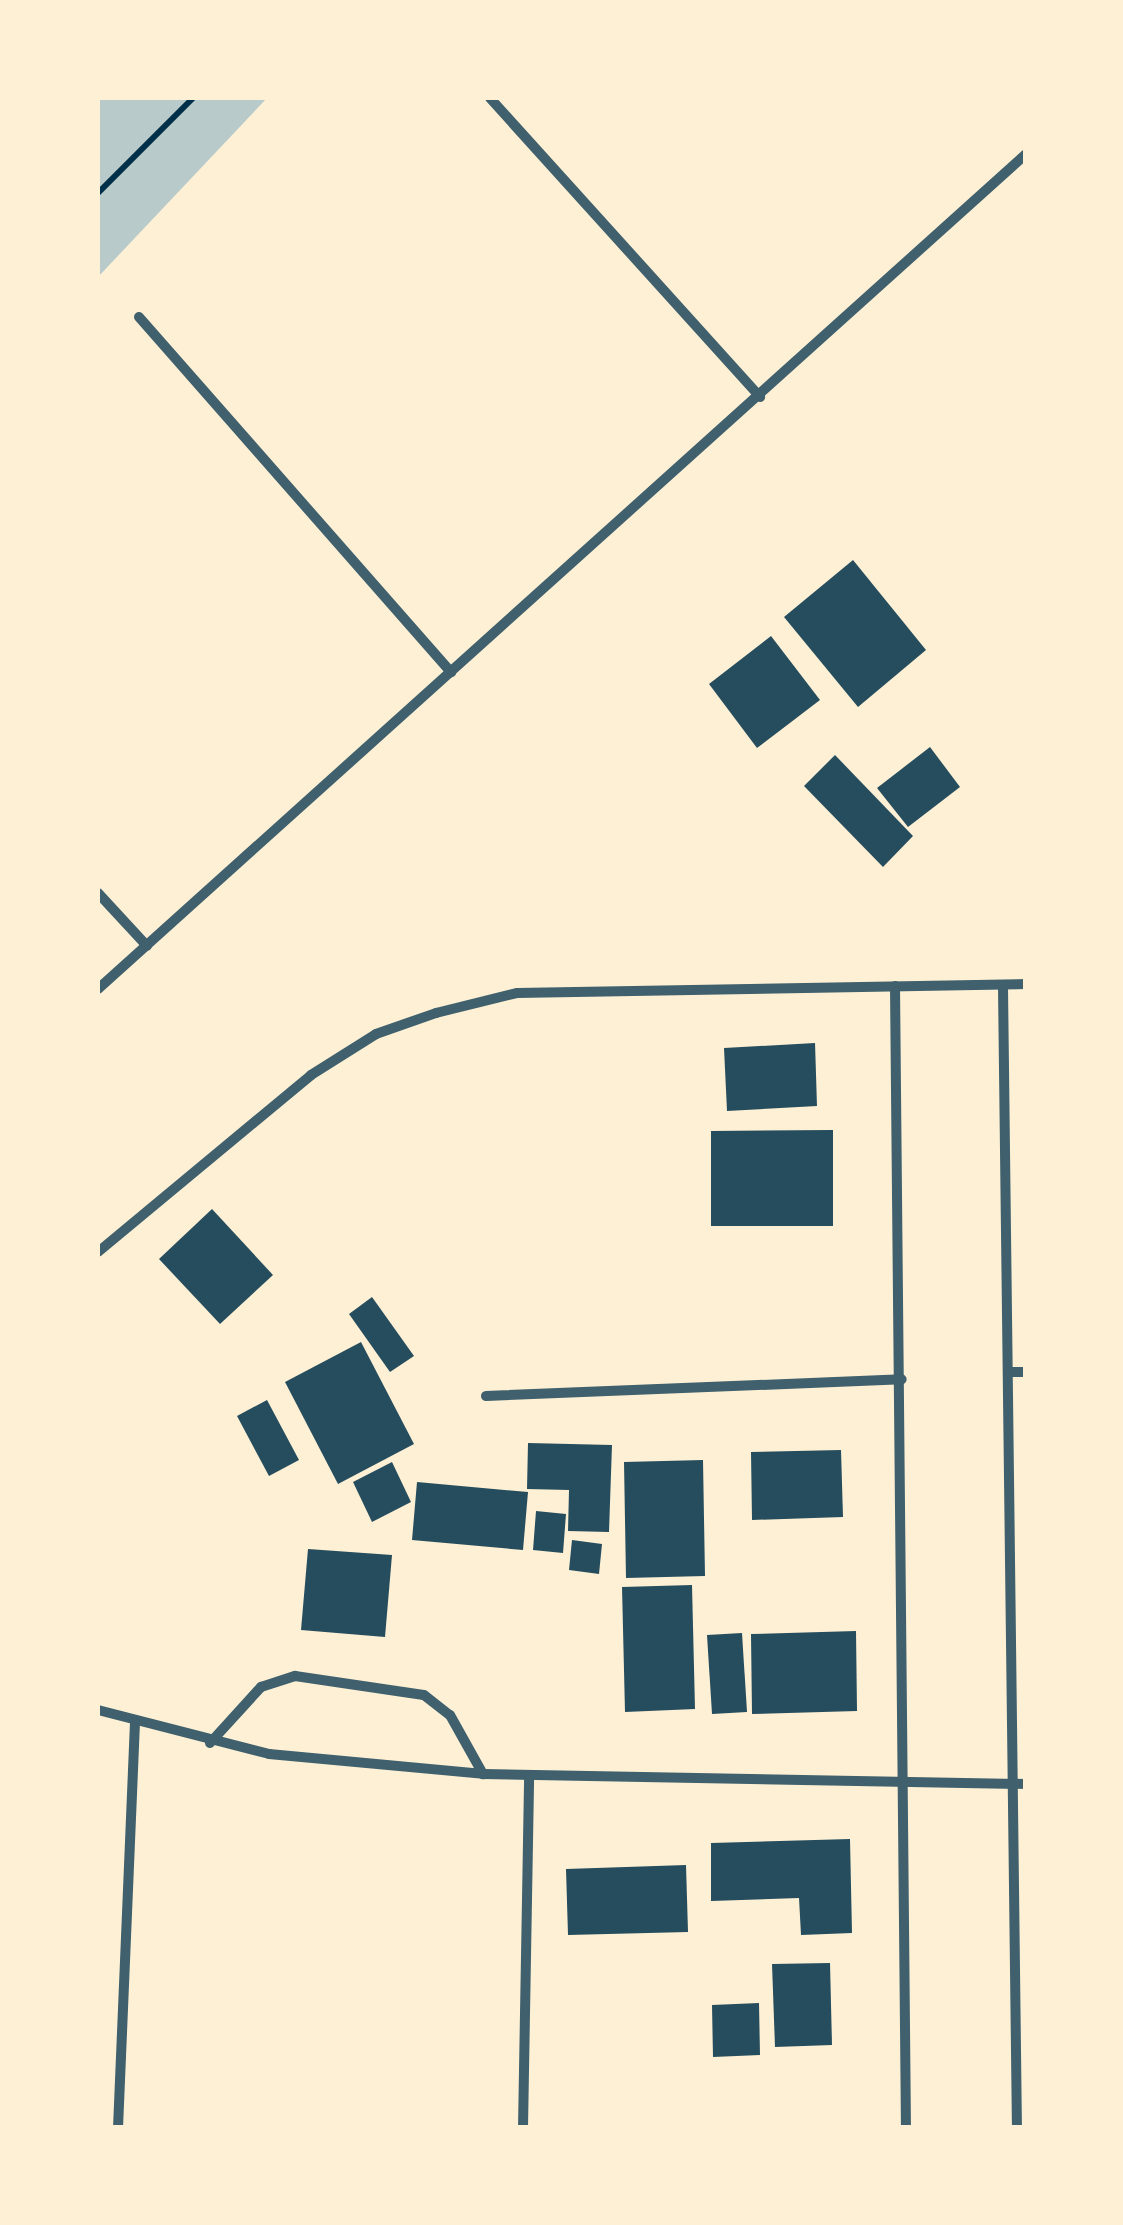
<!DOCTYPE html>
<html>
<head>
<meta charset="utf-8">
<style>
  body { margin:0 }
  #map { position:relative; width:1123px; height:2225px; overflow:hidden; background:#fdf0d5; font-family:Quicksand,sans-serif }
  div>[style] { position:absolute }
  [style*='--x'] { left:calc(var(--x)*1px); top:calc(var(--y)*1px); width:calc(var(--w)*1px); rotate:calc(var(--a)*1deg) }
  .green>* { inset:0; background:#b9caca }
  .building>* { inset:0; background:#264d5e }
  .path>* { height:6px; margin:-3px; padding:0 3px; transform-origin:3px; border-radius:3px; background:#003049 }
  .minor>* { height:10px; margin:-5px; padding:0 5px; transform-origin:5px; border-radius:5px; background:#3f606c }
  span { translate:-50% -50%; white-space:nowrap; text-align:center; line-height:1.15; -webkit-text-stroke:10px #fdf0d5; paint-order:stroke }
  .frame { position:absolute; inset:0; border:100px solid #fdf0d5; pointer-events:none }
</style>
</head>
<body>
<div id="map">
  <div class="green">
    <i style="clip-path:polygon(98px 98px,267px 98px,98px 277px)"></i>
  </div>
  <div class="building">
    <i style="clip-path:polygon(853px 560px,926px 650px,858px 707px,784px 617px)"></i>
    <i style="clip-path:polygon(771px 636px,820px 700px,757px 748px,709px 684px)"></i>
    <i style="clip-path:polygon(930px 747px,960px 787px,908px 827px,877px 788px)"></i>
    <i style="clip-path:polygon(835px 755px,913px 836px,883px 867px,804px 786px)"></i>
    <i style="clip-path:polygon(815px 1043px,817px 1106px,727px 1111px,724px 1048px)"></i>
    <i style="clip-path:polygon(833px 1130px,833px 1226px,711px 1226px,711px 1131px)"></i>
    <i style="clip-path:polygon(212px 1209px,273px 1275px,220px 1324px,159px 1259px)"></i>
    <i style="clip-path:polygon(372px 1297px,414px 1356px,390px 1372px,349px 1314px)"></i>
    <i style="clip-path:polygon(361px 1342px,414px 1444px,338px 1484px,285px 1382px)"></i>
    <i style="clip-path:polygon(267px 1400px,299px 1460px,269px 1476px,237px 1416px)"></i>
    <i style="clip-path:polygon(528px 1443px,612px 1445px,609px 1532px,568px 1531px,569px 1490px,527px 1489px)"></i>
    <i style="clip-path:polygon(841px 1450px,843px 1517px,752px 1520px,751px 1452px)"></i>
    <i style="clip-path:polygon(703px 1460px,705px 1576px,626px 1578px,624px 1462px)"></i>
    <i style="clip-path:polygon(392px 1462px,411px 1502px,372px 1522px,353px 1482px)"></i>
    <i style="clip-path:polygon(417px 1482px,528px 1492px,523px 1550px,412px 1540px)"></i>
    <i style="clip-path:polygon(536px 1511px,566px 1514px,563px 1553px,533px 1550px)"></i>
    <i style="clip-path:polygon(572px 1540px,602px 1544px,599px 1574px,569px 1570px)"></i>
    <i style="clip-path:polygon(308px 1549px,392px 1555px,385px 1637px,301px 1630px)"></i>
    <i style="clip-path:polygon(692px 1585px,695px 1709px,625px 1712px,622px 1587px)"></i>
    <i style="clip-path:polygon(856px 1631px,857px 1711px,752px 1714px,751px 1634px)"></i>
    <i style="clip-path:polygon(742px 1633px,747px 1712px,712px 1714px,707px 1635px)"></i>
    <i style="clip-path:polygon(850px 1839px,852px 1933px,801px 1935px,799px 1898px,711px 1901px,711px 1843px)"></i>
    <i style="clip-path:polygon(686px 1865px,688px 1932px,568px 1935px,566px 1869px)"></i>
    <i style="clip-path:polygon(830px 1963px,832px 2045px,775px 2047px,772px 1964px)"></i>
    <i style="clip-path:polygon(759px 2003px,760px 2055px,713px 2057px,712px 2005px)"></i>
  </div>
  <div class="path">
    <i style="--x:98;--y:193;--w:134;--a:-45"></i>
  </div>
  <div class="minor">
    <i style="--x:490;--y:98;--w:403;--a:47.9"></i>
    <i style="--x:139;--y:317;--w:473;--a:48.7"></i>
    <i style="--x:98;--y:893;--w:72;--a:47.2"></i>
    <i style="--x:895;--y:986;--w:1142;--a:89.45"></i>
    <i style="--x:1003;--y:987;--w:1141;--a:89.3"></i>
    <i style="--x:98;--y:989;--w:1248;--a:-41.98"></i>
    <i style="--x:98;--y:1252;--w:277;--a:-39.7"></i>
    <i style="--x:311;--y:1075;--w:77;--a:-32.2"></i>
    <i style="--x:376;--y:1034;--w:64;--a:-19.3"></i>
    <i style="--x:436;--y:1013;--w:83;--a:-13.9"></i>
    <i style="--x:517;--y:993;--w:509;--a:-1.01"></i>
    <i style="--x:1008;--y:1372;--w:18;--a:0"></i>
    <i style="--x:486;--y:1396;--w:416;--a:-2.3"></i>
    <i style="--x:98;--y:1710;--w:177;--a:14.4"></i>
    <i style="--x:269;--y:1754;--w:215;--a:5.3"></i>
    <i style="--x:483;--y:1774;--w:543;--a:1.06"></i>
    <i style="--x:210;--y:1743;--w:76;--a:-47.7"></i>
    <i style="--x:261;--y:1687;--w:36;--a:-18"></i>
    <i style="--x:295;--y:1676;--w:130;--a:8.4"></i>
    <i style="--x:424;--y:1695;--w:33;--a:38"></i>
    <i style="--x:450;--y:1715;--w:68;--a:60.8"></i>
    <i style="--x:118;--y:2128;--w:405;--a:-87.6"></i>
    <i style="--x:523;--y:2128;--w:351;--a:-89"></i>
  </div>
  <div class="frame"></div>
</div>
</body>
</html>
